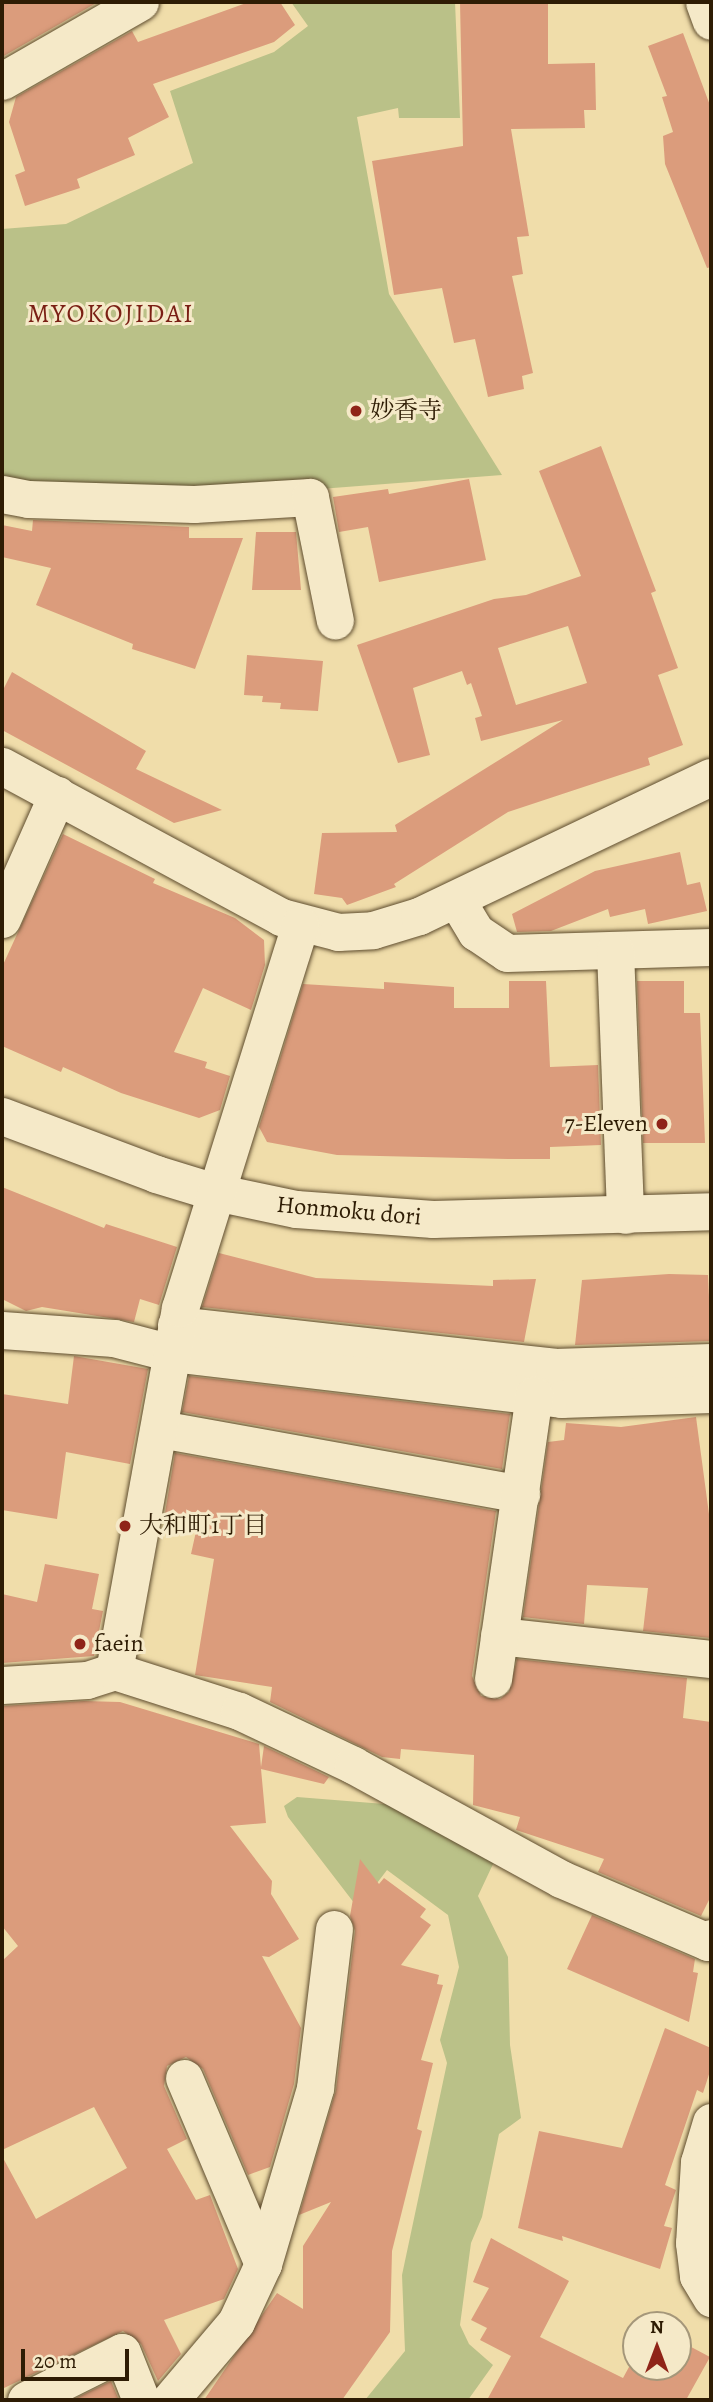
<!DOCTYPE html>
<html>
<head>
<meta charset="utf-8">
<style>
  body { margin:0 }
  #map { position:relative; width:713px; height:2402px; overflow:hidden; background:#f0ddaa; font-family:Alegreya,"Noto Serif JP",serif }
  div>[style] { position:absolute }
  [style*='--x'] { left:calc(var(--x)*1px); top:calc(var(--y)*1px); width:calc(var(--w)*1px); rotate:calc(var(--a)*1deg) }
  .green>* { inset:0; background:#bac188 }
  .building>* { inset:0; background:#db9c7c }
  .roads { filter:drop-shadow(0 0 2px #5e4c2e) drop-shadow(0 0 2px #5e4c2e) }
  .minor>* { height:37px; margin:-18.5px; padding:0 18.5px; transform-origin:18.5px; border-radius:18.5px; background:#f5e9c8 }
  .dots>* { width:19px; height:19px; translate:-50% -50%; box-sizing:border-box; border:4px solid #f5e9c8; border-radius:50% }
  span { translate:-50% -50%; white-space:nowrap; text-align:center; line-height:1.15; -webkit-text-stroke:6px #f5e9c8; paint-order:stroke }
  .poi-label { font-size:24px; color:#2e1c04 }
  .left { translate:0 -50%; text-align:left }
  .right { translate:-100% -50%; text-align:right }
  .street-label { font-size:24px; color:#2e1c04 }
  .neighbourhood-label { font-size:26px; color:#7a1f14; letter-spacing:2px }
  .frame { position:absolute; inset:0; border:4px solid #2e1c04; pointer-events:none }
  .north { position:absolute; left:622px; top:2311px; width:70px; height:70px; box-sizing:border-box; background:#f5e9c8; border:2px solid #a5977a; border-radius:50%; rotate:0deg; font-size:19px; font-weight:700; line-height:28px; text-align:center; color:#2e1c04 }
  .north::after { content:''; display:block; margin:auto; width:24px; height:32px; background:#8f2418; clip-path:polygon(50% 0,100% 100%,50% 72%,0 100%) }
  .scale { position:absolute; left:21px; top:2349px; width:108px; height:32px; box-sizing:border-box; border:4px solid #2e1c04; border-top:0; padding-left:9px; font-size:21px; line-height:24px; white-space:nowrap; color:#2e1c04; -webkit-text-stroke:5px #f5e9c8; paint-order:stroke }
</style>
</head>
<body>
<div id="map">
  <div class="green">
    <i style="clip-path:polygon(291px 2px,455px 2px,460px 118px,399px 118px,398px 108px,357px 117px,389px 294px,502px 475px,320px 489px,2px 486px,2px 229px,66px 224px,193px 163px,170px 91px,274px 52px,308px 26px)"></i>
    <i style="clip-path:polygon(297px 1797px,397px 1805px,494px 1862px,478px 1896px,508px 1957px,510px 2045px,521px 2118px,499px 2134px,482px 2217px,471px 2243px,460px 2325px,469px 2344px,493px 2365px,468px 2400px,365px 2400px,405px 2351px,402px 2275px,447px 2063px,440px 2040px,459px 1967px,448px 1915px,387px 1870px,358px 1908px,288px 1817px,284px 1806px)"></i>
  </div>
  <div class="building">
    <i style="clip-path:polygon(2px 2px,98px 2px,2px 57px)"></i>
    <i style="clip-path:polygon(249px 2px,280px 2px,295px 25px,274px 42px,153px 84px,169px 117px,128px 138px,135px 155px,77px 179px,80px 188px,25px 206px,15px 175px,25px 171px,9px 122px,16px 97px,132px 31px,138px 42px)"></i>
    <i style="clip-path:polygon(460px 2px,548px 2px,548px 64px,595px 63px,596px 110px,584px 110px,585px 128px,511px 129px,529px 236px,517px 237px,523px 274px,512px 276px,533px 373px,522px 376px,524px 389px,488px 397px,475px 339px,454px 343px,442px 288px,394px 295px,372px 161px,463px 146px)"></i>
    <i style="clip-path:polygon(683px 33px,711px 108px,711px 267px,707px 268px,665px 164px,663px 136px,673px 132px,662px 97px,667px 96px,648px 46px)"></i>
    <i style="clip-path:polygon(evenodd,601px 446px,656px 591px,651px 593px,678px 668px,658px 675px,683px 745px,648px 758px,650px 765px,508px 812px,394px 884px,396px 887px,347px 905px,342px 898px,314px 894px,322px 833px,397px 832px,395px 825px,563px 720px,481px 741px,475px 718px,482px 716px,471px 683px,467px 685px,462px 671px,413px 688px,430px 755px,398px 763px,357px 645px,494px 599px,526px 595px,581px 576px,539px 471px,601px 446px,568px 626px,587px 683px,516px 705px,498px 648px,568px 626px)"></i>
    <i style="clip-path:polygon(469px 479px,486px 560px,379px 582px,368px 527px,339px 532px,333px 497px,388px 489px,389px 494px)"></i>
    <i style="clip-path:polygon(33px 520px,189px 527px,189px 538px,243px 538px,195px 669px,132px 649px,133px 644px,36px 605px,51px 568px,2px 557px,2px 525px,32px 531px)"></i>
    <i style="clip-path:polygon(256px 532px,296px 532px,301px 590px,252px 590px)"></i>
    <i style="clip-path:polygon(247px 655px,323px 661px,318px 711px,280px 709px,281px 703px,262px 702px,263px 696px,244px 695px)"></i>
    <i style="clip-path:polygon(12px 672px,146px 751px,136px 769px,222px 810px,174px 823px,2px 730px,2px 692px)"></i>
    <i style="clip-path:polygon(63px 834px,155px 879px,153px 883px,235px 918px,264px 940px,265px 965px,251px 1010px,203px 988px,174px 1052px,207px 1062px,205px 1068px,230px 1076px,220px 1110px,199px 1118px,121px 1093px,63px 1067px,61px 1072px,2px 1046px,2px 967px)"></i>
    <i style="clip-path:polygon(680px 852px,687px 885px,700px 882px,707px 911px,648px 924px,645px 909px,610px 917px,608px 909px,551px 931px,517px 932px,512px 914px,595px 871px)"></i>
    <i style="clip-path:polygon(509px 981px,546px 981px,550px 1067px,598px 1065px,601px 1145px,550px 1147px,550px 1159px,508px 1159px,337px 1155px,267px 1142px,259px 1127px,303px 984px,384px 989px,384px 982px,454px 987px,454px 1008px,509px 1008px)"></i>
    <i style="clip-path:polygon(637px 981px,684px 981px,684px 1013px,700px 1013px,705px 1143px,643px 1143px)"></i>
    <i style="clip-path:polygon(2px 1187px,104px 1228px,106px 1224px,177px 1247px,159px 1305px,140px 1299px,134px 1322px,42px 1307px,26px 1311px,2px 1299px)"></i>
    <i style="clip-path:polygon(219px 1253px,316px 1278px,493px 1286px,493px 1280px,536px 1279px,524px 1342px,202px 1307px)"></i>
    <i style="clip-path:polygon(669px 1274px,708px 1275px,711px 1341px,575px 1345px,582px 1280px)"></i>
    <i style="clip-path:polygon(74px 1356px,148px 1369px,130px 1464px,66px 1452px,57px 1519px,2px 1510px,2px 1394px,68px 1404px)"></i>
    <i style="clip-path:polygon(189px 1376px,510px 1414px,502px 1469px,182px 1412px)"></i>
    <i style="clip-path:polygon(696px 1417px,711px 1529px,711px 1638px,643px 1631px,648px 1588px,587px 1585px,584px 1624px,523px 1617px,548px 1442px,564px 1440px,566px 1423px,621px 1427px)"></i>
    <i style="clip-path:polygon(175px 1453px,496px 1511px,472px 1676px,481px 1696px,500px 1699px,509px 1692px,517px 1659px,687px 1678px,683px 1718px,711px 1722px,711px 1896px,701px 1916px,598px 1872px,604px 1859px,516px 1830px,520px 1817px,473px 1805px,474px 1755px,401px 1749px,400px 1759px,382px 1757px,270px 1702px,272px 1687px,195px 1675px,214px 1559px,191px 1554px,199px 1518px,165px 1513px)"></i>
    <i style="clip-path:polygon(45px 1564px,99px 1574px,92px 1609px,103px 1611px,94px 1656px,2px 1663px,2px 1594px,37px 1602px)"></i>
    <i style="clip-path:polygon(84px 1701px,120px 1702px,259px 1744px,261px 1767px,264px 1746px,329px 1777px,324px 1784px,261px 1769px,266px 1823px,230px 1826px,272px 1881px,271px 1894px,299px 1939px,269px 1957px,262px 1956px,301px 2028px,294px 2084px,270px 2167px,248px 2175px,203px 2069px,186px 2057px,167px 2066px,164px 2086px,187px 2139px,167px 2149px,196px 2200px,210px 2195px,238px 2269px,224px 2299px,164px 2320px,181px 2354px,158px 2381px,141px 2344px,123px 2331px,2px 2389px,2px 2156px,36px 2219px,127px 2168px,94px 2107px,2px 2150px,2px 1961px,18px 1946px,2px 1926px,2px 1706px)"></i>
    <i style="clip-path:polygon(360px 1859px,379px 1884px,384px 1878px,426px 1909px,420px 1917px,431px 1925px,401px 1965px,439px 1975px,437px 1984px,443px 1985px,421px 2060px,433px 2063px,417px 2129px,422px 2131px,392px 2251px,390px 2332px,342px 2400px,204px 2400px,277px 2293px,303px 2309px,303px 2246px,331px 2202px,299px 2215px,336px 2090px,355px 1931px,350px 1916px)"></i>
    <i style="clip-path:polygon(592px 1915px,695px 1959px,693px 1972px,698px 1973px,689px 2022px,567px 1969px)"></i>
    <i style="clip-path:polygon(665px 2028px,711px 2048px,711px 2068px,703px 2093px,697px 2090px,665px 2185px,676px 2190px,664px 2226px,672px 2228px,660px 2269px,562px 2236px,563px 2241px,518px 2228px,539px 2131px,622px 2148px)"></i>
    <i style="clip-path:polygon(491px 2238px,569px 2281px,540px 2337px,623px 2378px,629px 2367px,678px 2367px,678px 2340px,710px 2357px,686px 2400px,487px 2400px,511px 2356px,480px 2340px,487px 2328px,471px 2320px,489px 2288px,473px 2282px)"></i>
    <i style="clip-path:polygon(111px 2381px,119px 2400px,72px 2400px)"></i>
  </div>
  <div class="roads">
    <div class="minor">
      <i style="--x:704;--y:2;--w:20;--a:70"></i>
      <i style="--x:2;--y:81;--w:159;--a:-29.8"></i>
      <i style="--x:2;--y:494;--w:26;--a:11"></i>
      <i style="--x:28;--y:499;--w:166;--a:1.7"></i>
      <i style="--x:194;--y:504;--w:116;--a:-3.5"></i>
      <i style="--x:310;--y:497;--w:126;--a:78.6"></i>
      <i style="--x:2;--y:766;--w:317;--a:28.4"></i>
      <i style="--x:281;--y:917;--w:59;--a:14.7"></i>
      <i style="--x:338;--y:932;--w:35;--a:-3"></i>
      <i style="--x:373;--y:930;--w:48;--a:-16.9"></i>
      <i style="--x:419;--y:916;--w:323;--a:-25.5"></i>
      <i style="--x:456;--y:899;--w:39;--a:59"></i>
      <i style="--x:476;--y:932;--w:37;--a:34"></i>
      <i style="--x:507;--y:953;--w:204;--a:-1.7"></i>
      <i style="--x:2;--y:919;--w:136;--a:-66.1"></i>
      <i style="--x:615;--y:951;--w:264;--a:87.8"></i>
      <i style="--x:2;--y:1116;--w:165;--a:20.6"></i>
      <i style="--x:156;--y:1174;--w:62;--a:17"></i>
      <i style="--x:215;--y:1192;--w:83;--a:11.9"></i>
      <i style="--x:296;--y:1209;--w:137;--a:4.2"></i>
      <i style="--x:433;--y:1219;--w:278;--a:-1.6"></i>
      <i style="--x:176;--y:1325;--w:380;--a:6.3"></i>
      <i style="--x:554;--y:1367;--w:157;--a:-1.8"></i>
      <i style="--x:2;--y:1330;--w:112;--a:4.1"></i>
      <i style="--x:114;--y:1338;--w:59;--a:14.7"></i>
      <i style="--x:171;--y:1353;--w:393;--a:6.7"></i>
      <i style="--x:561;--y:1399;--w:150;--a:-1.9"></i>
      <i style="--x:160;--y:1429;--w:367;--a:10.2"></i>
      <i style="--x:499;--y:1636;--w:213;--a:6.2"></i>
      <i style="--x:114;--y:1671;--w:369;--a:-79.7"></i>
      <i style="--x:180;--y:1308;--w:402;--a:-72.6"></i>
      <i style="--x:493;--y:1679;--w:287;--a:-81.8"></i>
      <i style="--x:2;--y:1685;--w:85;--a:-3.4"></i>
      <i style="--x:87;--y:1680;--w:28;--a:-18"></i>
      <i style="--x:114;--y:1671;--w:131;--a:17.7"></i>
      <i style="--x:239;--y:1711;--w:126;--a:25.3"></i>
      <i style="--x:353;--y:1765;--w:237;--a:28.7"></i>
      <i style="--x:561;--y:1879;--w:160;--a:23.2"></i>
      <i style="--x:708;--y:1942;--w:5;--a:-53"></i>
      <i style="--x:711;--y:2122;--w:42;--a:106.7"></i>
      <i style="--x:699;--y:2162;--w:81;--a:93.5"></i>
      <i style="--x:694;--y:2243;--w:33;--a:83"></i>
      <i style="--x:698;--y:2276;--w:26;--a:59"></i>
      <i style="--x:263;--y:2264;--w:184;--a:-73.5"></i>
      <i style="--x:315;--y:2088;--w:160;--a:-83.2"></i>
      <i style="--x:26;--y:2400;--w:107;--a:-26.6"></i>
      <i style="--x:122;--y:2352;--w:52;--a:68.4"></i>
      <i style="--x:170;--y:2400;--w:102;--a:-49.8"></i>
      <i style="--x:236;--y:2322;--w:64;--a:-65"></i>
      <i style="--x:263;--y:2264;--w:202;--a:-113"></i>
    </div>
  </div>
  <div class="dots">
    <i style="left:356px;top:411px;background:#8f2418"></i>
    <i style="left:662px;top:1124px;background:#8f2418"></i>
    <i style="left:125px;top:1526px;background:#8f2418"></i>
    <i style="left:80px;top:1644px;background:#8f2418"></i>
  </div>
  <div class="poi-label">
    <span class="left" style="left:370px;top:411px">妙香寺</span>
    <span class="right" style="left:648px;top:1124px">7-Eleven</span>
    <span class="left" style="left:139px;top:1526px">大和町1丁目</span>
    <span class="left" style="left:94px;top:1644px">faein</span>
  </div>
  <div class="street-label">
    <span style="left:349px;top:1211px;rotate:5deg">Honmoku dori</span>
  </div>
  <div class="neighbourhood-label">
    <span style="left:111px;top:314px">MYOKOJIDAI</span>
  </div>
  <div class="frame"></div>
  <div class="north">N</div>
  <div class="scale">20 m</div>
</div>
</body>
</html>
